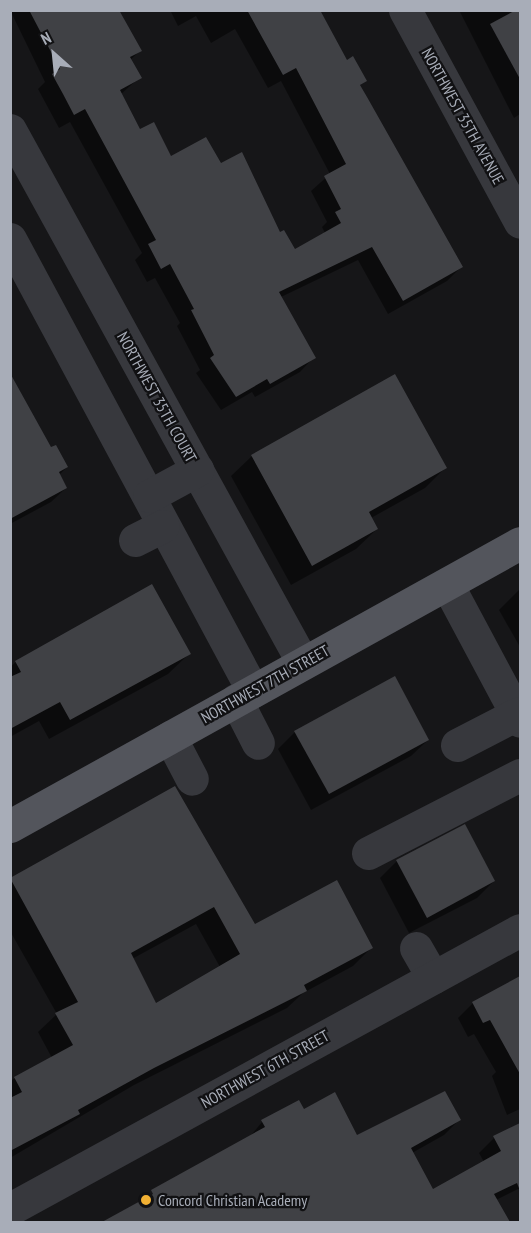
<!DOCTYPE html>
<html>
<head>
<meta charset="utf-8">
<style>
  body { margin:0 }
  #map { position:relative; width:531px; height:1233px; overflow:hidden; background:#161618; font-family:"PT Sans Narrow",sans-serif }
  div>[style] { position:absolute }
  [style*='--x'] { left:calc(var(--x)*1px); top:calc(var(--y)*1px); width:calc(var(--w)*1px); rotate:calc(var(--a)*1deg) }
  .shadow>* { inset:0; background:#0007 }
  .building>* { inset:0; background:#404145 }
  .minor>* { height:33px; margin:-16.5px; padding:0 16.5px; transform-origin:16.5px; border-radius:16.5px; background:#37383d }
  .major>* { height:33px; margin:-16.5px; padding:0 16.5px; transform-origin:16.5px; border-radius:16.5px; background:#53555c }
  .dots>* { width:16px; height:16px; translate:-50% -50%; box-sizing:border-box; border:3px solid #111113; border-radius:50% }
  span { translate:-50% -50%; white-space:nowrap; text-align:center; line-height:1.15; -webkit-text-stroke:4.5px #111113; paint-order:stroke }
  .street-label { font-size:16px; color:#a8adb8 }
  .poi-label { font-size:16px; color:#a8adb8 }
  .left { translate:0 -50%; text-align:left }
  .frame { position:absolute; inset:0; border:12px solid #a8adb8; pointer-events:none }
  .north { position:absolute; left:24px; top:24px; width:60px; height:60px; -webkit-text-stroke:4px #111113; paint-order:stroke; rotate:333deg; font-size:16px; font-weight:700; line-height:24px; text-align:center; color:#a8adb8 }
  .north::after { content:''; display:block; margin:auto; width:21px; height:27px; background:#a8adb8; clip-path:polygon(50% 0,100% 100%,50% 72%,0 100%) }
</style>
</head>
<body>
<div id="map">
  <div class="shadow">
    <i style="clip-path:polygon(10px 10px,103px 10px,140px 51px,130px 60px,140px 77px,120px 95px,139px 131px,171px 158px,220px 165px,294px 251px,325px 233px,322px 227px,327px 222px,311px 191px,330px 174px,281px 81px,268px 88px,235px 29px,211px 43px,196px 16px,178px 26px,170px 10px,318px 10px,346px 62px,365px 81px,359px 86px,461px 267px,447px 281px,388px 314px,358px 260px,281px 297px,314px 357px,300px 372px,255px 397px,252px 392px,221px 410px,196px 373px,200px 370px,177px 326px,180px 323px,155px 278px,147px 282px,135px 260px,142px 253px,70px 122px,59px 128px,38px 89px,45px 82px)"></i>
    <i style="clip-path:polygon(459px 10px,520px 10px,520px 114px,514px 118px)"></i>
    <i style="clip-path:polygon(395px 376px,445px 468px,425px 488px,371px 518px,377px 529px,356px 549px,291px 585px,231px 476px,252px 456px)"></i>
    <i style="clip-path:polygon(10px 385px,50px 449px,67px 467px,59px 475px,66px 488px,51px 502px,10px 524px)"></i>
    <i style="clip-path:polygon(520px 589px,520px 647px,499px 610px)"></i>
    <i style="clip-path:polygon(189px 654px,168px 674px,49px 739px,39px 721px,10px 737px,10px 667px,16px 662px)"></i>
    <i style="clip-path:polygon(295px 732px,428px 740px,411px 756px,311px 810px,278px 749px)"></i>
    <i style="clip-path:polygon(evenodd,174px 788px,254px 926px,371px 948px,353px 966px,303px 993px,287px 1008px,134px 1085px,10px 1158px,10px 1081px,52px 1058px,38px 1032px,57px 1014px,10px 931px,10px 879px,174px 788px,196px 924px,220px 967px,156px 1005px,132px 959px,196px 924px)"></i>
    <i style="clip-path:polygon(397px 861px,494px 881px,477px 898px,409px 933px,380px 878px)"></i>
    <i style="clip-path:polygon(520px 977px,520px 1109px,507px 1115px,492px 1076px,496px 1072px,474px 1034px,468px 1037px,458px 1018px,473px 1003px)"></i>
    <i style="clip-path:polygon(299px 1102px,303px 1111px,357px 1137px,459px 1120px,444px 1135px,412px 1153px,432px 1191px,484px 1162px,479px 1153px,494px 1138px,520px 1125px,520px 1188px,496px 1200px,508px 1222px,104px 1222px,248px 1139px,262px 1122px)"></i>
  </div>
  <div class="building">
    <i style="clip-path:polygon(29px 10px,119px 10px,142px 51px,130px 57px,142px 78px,120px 90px,140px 129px,154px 122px,171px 156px,206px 137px,221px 163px,242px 152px,280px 232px,284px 230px,295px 249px,341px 223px,335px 212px,341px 209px,324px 176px,346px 164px,296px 68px,283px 75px,247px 10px,320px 10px,347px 60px,353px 56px,367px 81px,360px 85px,367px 97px,463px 267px,403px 301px,372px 247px,279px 292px,316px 358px,270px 384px,267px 379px,236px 397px,210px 358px,214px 355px,191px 310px,194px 309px,170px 264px,161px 269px,148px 244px,156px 240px,85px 109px,74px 115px,63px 94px,52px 74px,60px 69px)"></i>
    <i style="clip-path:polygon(516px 10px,520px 10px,520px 79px,490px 24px)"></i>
    <i style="clip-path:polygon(10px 373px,51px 447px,56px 445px,68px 467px,59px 472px,67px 488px,10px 519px)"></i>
    <i style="clip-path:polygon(395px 374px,447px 468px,369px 512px,378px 529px,312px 566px,251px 455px)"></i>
    <i style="clip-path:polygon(152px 584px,191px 654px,70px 720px,60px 702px,10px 729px,10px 677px,21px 672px,15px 661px)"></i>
    <i style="clip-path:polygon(395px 676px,429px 740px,329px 794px,294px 731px)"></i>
    <i style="clip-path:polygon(evenodd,175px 786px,255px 924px,337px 880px,373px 948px,304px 985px,307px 991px,154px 1068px,78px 1110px,80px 1114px,10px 1151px,10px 1098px,22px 1092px,14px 1077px,73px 1045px,55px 1013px,78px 1002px,10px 878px,175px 786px,214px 907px,240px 954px,156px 1003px,131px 953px,214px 907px)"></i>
    <i style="clip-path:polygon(465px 824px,495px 881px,427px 918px,396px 860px)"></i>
    <i style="clip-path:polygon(520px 976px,520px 1074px,490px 1020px,483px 1023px,472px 1002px)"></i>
    <i style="clip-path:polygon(445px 1091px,461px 1120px,411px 1148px,433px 1189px,501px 1151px,493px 1136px,520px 1123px,520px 1191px,517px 1183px,494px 1194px,510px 1222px,102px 1222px,153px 1194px,151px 1190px,265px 1127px,261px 1120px,299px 1100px,304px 1109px,335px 1092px,357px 1135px)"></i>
  </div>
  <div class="minor">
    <i style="--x:405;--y:10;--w:241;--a:61.5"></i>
    <i style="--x:10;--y:130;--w:608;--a:61.2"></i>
    <i style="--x:10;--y:239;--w:513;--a:61.74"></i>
    <i style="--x:149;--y:496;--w:55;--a:-28.4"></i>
    <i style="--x:135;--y:540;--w:31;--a:-27"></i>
    <i style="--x:447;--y:584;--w:155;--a:61.9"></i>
    <i style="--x:236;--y:700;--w:48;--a:62.9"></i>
    <i style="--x:170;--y:737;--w:47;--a:62.4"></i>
    <i style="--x:457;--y:745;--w:68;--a:-27.3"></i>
    <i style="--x:368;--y:853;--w:171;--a:-27.2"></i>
    <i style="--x:416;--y:948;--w:34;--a:60"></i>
    <i style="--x:10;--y:1209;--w:581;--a:-28.68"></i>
  </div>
  <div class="major">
    <i style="--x:10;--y:826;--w:583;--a:-29.03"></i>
  </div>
  <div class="dots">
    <i style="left:146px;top:1200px;background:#f2b134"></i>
  </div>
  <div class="street-label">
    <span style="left:463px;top:116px;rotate:61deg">NORTHWEST 35TH AVENUE</span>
    <span style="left:157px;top:397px;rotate:61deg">NORTHWEST 35TH COURT</span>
    <span style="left:265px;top:684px;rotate:-29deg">NORTHWEST 7TH STREET</span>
    <span style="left:265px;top:1069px;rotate:-29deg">NORTHWEST 6TH STREET</span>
  </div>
  <div class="poi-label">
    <span class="left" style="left:158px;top:1200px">Concord Christian Academy</span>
  </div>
  <div class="frame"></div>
  <div class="north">N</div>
</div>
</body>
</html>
